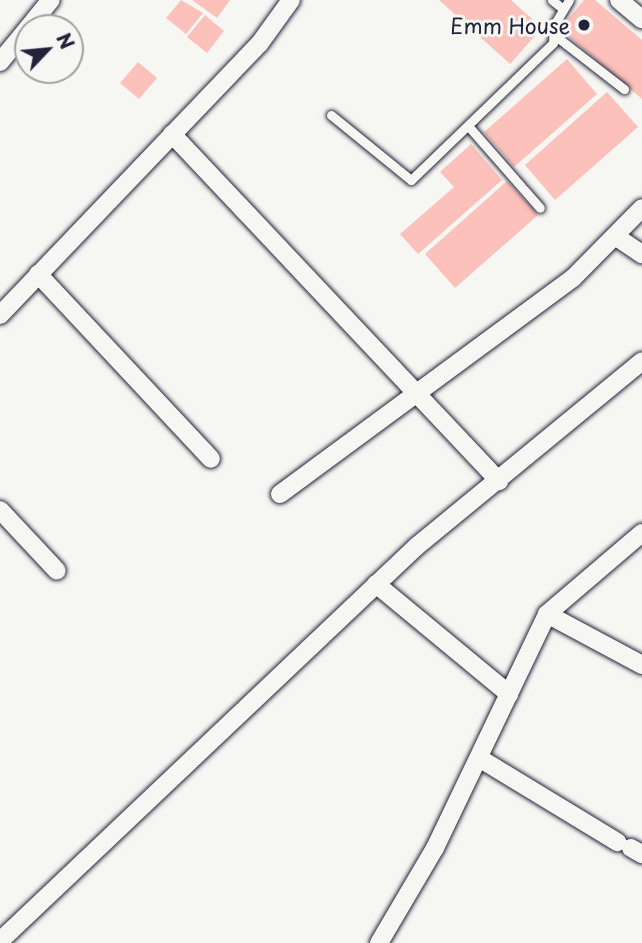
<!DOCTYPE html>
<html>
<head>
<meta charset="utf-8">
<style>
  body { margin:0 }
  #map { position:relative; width:642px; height:943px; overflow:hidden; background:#f6f6f2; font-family:"Playpen Sans",sans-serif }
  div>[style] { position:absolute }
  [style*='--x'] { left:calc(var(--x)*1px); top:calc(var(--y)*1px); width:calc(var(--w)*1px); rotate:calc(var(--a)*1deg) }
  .building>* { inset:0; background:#fdc1bb }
  .roads { filter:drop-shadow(0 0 2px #22223b) drop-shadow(0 0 2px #22223b) }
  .lane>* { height:9px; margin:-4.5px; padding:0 4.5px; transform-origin:4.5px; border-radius:4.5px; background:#f6f6f2 }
  .street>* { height:18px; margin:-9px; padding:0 9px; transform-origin:9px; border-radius:9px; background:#f6f6f2 }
  .dots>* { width:19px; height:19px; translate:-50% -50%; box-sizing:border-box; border:4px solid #f6f6f2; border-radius:50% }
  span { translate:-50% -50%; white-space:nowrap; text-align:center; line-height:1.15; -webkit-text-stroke:6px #f6f6f2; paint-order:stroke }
  .poi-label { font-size:21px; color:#22223b }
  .right { translate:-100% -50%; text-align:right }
  .north { position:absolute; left:14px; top:14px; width:70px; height:70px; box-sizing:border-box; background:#f6f6f2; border:2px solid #a1a1a9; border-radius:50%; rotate:64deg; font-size:19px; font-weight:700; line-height:28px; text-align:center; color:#22223b }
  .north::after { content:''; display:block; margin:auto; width:24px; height:32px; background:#22223b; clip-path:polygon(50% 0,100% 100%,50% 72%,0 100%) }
</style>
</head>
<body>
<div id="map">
  <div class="building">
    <i style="clip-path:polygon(181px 0,203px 13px,186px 34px,166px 18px)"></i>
    <i style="clip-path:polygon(192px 0,230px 0,217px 18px)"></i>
    <i style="clip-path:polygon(439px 0,511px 0,542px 28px,510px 64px)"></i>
    <i style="clip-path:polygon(584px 0,595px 0,642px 40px,642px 99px,560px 29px)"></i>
    <i style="clip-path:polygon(205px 15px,224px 31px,207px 53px,187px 37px)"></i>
    <i style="clip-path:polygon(567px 59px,597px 94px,514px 167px,484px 132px)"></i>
    <i style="clip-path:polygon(138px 62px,157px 78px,139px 99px,120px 83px)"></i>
    <i style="clip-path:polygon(607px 92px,638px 127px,555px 200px,525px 165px)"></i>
    <i style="clip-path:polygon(471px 144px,502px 180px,418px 254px,400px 234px,454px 187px,440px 172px)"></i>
    <i style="clip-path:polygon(507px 181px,538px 215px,455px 288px,425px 254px)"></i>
  </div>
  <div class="roads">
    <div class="lane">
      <i style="--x:552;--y:0;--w:14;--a:39"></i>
      <i style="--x:553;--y:34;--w:90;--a:37.8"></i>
      <i style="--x:331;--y:115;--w:103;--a:39.1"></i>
      <i style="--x:411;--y:180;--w:197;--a:-44"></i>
      <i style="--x:553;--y:43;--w:18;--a:-87"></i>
      <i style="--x:554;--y:25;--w:29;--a:-59"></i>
      <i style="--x:470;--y:128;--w:106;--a:48.8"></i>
    </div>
    <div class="street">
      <i style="--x:619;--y:0;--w:30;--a:40"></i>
      <i style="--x:28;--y:28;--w:36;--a:-51"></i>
      <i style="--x:0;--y:62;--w:44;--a:-50.5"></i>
      <i style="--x:172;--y:134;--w:477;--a:46.7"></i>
      <i style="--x:618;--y:238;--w:29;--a:34"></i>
      <i style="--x:38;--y:274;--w:253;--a:46.9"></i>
      <i style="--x:0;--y:315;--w:376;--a:-46.3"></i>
      <i style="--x:260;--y:43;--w:53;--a:-54.2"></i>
      <i style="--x:280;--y:494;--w:364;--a:-36.4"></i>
      <i style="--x:573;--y:278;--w:98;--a:-45.4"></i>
      <i style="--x:0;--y:510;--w:83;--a:46.9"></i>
      <i style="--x:376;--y:584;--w:173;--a:39.6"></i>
      <i style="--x:547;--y:614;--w:108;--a:28.2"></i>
      <i style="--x:479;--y:758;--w:162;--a:31.3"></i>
      <i style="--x:631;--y:848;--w:13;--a:29"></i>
      <i style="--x:0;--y:941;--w:574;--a:-43.45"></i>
      <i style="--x:417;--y:546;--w:291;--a:-39.4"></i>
      <i style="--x:379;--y:943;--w:110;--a:-59.5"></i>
      <i style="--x:435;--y:848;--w:259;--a:-64.4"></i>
      <i style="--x:547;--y:614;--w:125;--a:-40.5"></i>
    </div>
  </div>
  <div class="dots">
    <i style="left:584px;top:25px;background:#22223b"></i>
  </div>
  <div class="poi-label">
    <span class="right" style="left:570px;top:25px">Emm House</span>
  </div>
  <div class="north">N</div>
</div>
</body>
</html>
